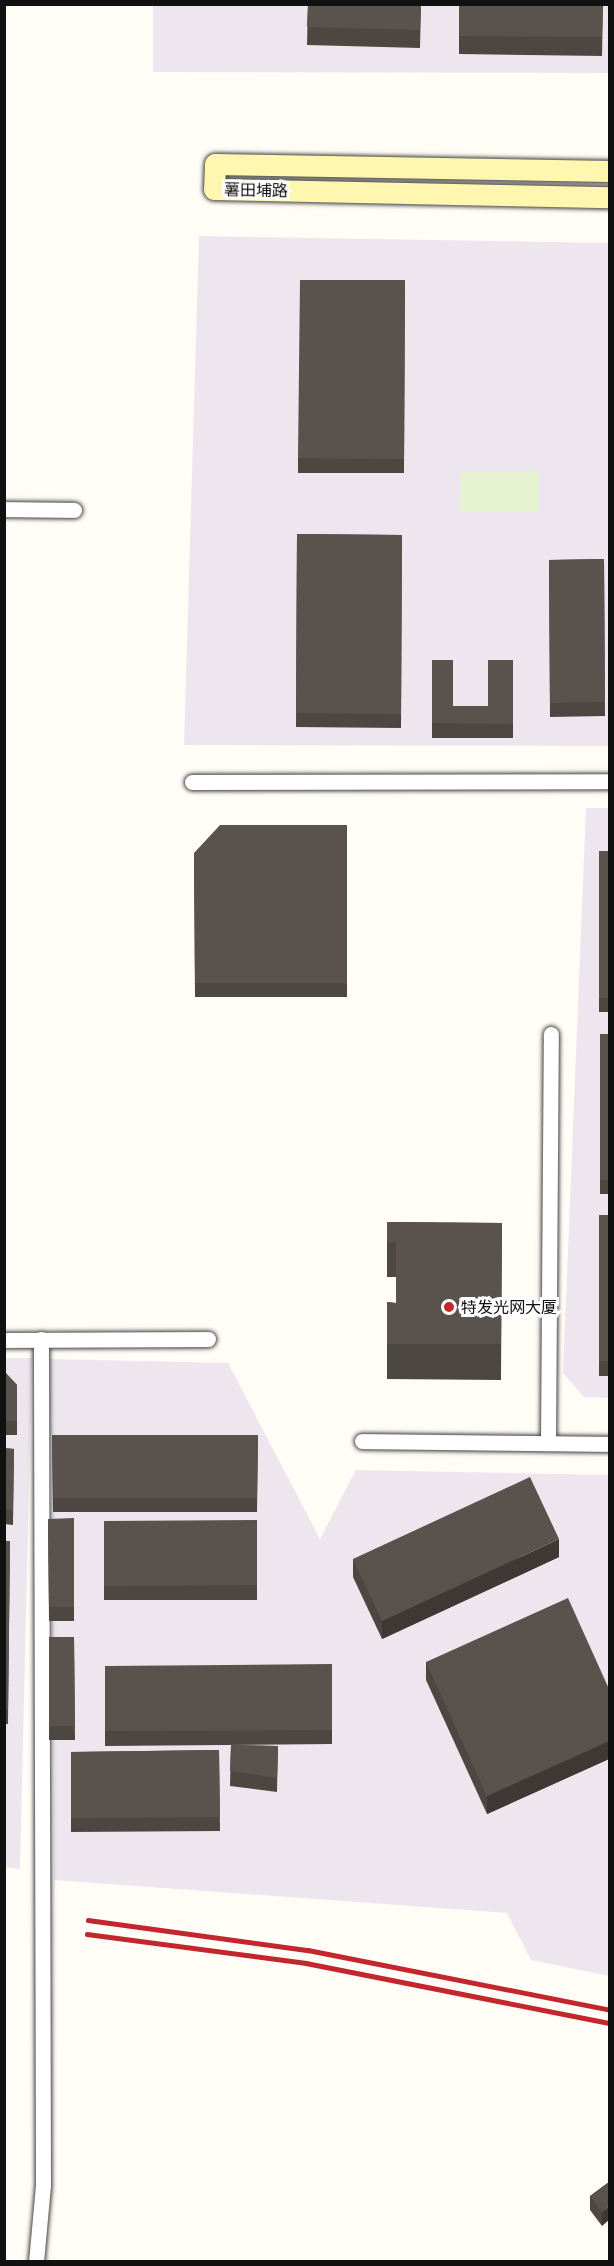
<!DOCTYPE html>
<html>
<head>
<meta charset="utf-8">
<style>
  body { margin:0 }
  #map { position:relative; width:614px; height:2266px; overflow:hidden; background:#fffdf5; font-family:"PT Serif","Noto Sans SC",serif }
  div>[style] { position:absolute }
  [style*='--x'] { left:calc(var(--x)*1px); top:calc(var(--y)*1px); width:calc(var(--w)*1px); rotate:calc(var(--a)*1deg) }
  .industrial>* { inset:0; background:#eee6ef }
  .pitch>* { inset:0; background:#e6f2cf }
  .roads { filter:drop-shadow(0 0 2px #444) drop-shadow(0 0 2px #444) }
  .street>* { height:15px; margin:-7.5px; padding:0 7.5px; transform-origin:7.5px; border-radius:7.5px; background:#fff }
  .secondary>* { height:21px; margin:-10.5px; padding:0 10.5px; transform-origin:10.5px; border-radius:10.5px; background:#fff6b0 }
  .rail>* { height:4.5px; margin:-2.25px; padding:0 2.25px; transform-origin:2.25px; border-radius:2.25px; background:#c4262e }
  .wall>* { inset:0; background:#4d4742 }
  .shaded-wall>* { inset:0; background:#3f3936 }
  .building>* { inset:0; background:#5a524d }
  .dots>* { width:16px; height:16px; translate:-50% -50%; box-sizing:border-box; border:3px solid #fff; border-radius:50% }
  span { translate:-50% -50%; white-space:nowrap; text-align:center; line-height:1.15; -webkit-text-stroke:6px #fff; paint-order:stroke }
  .street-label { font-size:16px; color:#111 }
  .poi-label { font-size:16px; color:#111 }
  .left { translate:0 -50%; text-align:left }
  .frame { position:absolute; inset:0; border:6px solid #111; pointer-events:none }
</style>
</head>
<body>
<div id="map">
  <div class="industrial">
    <i style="clip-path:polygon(153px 5px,609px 5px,609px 73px,153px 72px)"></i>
    <i style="clip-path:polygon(199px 236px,609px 243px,609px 746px,184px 745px)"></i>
    <i style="clip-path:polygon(586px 808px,609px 808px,609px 1398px,584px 1397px,563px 1373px)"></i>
    <i style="clip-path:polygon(5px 1358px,32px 1358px,20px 1869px,5px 1867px)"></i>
    <i style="clip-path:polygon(50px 1359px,228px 1363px,320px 1539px,356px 1470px,609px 1475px,609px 1976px,531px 1960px,507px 1913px,54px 1880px)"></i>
  </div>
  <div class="pitch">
    <i style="clip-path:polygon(461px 472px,539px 472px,539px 512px,460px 511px)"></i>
  </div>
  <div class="roads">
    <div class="street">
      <i style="--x:4;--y:509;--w:70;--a:0.8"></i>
      <i style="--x:192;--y:782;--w:418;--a:-0.1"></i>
      <i style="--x:4;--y:1340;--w:204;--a:-0.3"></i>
      <i style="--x:362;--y:1441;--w:248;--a:0.7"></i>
      <i style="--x:548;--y:1443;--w:409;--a:-89.6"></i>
      <i style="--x:36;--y:2262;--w:77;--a:-84.8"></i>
      <i style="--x:43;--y:2185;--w:846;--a:-90.14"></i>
    </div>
    <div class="secondary">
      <i style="--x:610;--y:171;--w:395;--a:-179"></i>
      <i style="--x:215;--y:164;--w:25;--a:92"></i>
      <i style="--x:214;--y:189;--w:396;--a:1.2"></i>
    </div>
  </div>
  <div class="rail">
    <i style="--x:88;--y:1920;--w:222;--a:7.8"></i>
    <i style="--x:308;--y:1950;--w:308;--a:11.2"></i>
    <i style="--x:87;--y:1934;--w:221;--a:7.5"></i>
    <i style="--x:306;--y:1963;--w:310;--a:11.2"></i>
  </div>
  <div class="wall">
    <i style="clip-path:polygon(308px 4px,421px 4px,420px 48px,307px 45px)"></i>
    <i style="clip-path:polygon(459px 4px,603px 4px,602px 56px,459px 54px)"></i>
    <i style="clip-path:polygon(405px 280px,404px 473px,298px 473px,298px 458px)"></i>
    <i style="clip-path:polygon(297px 534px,402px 535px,401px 728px,296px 727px)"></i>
    <i style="clip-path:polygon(604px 559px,605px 716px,550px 717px,549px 560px)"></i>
    <i style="clip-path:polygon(432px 660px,453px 706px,488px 706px,513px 660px,513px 738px,432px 738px)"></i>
    <i style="clip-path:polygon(347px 825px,347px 997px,195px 997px,194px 853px)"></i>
    <i style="clip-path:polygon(599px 851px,609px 851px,609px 1012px,599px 1012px)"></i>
    <i style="clip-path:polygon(600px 1034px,609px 1034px,609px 1194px,600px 1194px)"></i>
    <i style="clip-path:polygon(599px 1215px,609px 1215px,609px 1376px,599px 1376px)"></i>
    <i style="clip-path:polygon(387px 1222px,502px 1223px,501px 1380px,387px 1379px,387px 1302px,396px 1303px,396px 1277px,387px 1277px)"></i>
    <i style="clip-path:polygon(4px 1371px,17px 1385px,17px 1435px,4px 1435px)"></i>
    <i style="clip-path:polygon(608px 1384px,609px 1384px,609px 1437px,608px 1437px)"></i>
    <i style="clip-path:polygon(52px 1435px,258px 1435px,257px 1512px,53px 1512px)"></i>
    <i style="clip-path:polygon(4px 1448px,14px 1449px,13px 1525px,4px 1524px)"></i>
    <i style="clip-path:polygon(48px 1519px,74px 1607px,74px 1621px,49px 1621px)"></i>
    <i style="clip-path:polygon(104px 1521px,257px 1585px,257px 1600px,104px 1600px)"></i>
    <i style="clip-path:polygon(4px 1541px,10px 1541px,8px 1724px,4px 1724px)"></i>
    <i style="clip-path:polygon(559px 1557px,382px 1639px,353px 1577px,353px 1559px)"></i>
    <i style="clip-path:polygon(49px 1637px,74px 1637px,75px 1740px,49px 1740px)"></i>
    <i style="clip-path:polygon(426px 1662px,609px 1689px,609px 1759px,487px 1814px,426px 1680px)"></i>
    <i style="clip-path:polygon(105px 1666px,332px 1730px,332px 1744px,105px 1746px)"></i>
    <i style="clip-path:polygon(231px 1745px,278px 1746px,277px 1792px,230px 1786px)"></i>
    <i style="clip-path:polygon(219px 1750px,220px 1831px,71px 1832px,71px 1752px)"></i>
    <i style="clip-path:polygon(609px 2182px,602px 2226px,590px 2210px,590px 2196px)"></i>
  </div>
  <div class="shaded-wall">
    <i style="clip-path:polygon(559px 1539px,559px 1557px,382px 1639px,382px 1621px)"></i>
    <i style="clip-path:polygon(609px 1741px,609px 1759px,487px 1814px,487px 1796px)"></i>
    <i style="clip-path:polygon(609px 2206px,609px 2220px,602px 2226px,602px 2212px)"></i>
  </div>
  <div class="building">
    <i style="clip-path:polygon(308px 4px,421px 4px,420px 30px,307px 27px)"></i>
    <i style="clip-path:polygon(459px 4px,603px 4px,602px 37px,459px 36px)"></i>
    <i style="clip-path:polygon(300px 280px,405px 280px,404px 459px,298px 458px)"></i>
    <i style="clip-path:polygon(297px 534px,402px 535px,401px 714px,296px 713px)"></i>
    <i style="clip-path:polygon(604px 559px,605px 702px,550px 703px,549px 560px)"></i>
    <i style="clip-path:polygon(432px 660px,453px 660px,453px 706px,488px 706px,488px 660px,513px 660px,513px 724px,432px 723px)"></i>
    <i style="clip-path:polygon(220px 825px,347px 825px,347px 983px,195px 983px,194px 853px)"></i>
    <i style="clip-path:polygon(599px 851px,609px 851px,609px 998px,599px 998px)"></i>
    <i style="clip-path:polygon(600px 1034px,609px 1034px,609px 1180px,600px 1180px)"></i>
    <i style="clip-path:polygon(599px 1215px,609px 1215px,609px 1361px,599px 1361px)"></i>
    <i style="clip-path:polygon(387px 1222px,502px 1223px,501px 1344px,387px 1344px,387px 1302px,396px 1303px,396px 1242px,387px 1242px)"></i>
    <i style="clip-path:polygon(4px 1371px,17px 1385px,17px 1421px,4px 1421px)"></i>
    <i style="clip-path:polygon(608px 1384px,609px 1384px,609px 1423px,608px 1423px)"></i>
    <i style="clip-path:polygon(52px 1435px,258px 1435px,257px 1498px,53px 1498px)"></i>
    <i style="clip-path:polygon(4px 1448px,14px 1449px,13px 1510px,4px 1510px)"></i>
    <i style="clip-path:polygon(530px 1477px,559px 1539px,382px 1621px,353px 1559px)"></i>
    <i style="clip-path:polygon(74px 1518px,74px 1607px,49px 1607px,48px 1519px)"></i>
    <i style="clip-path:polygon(257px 1520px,257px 1585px,104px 1586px,104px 1521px)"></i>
    <i style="clip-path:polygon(4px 1541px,10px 1541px,8px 1710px,4px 1710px)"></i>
    <i style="clip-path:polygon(568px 1598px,609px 1689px,609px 1741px,487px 1796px,426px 1662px)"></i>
    <i style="clip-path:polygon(49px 1637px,74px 1637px,75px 1726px,49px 1726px)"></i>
    <i style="clip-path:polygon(332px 1664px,332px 1730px,105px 1731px,105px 1666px)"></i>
    <i style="clip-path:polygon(231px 1745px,278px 1746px,277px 1778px,230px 1771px)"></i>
    <i style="clip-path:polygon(219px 1750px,220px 1817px,71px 1818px,71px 1752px)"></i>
    <i style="clip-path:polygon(609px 2182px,609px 2206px,602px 2212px,590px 2196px)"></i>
  </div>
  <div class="dots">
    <i style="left:449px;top:1307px;background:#c4262e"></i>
  </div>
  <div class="street-label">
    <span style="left:256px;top:190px;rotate:1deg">薯田埔路</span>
  </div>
  <div class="poi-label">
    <span class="left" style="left:461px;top:1307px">特发光网大厦</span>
  </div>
  <div class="frame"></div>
</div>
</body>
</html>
